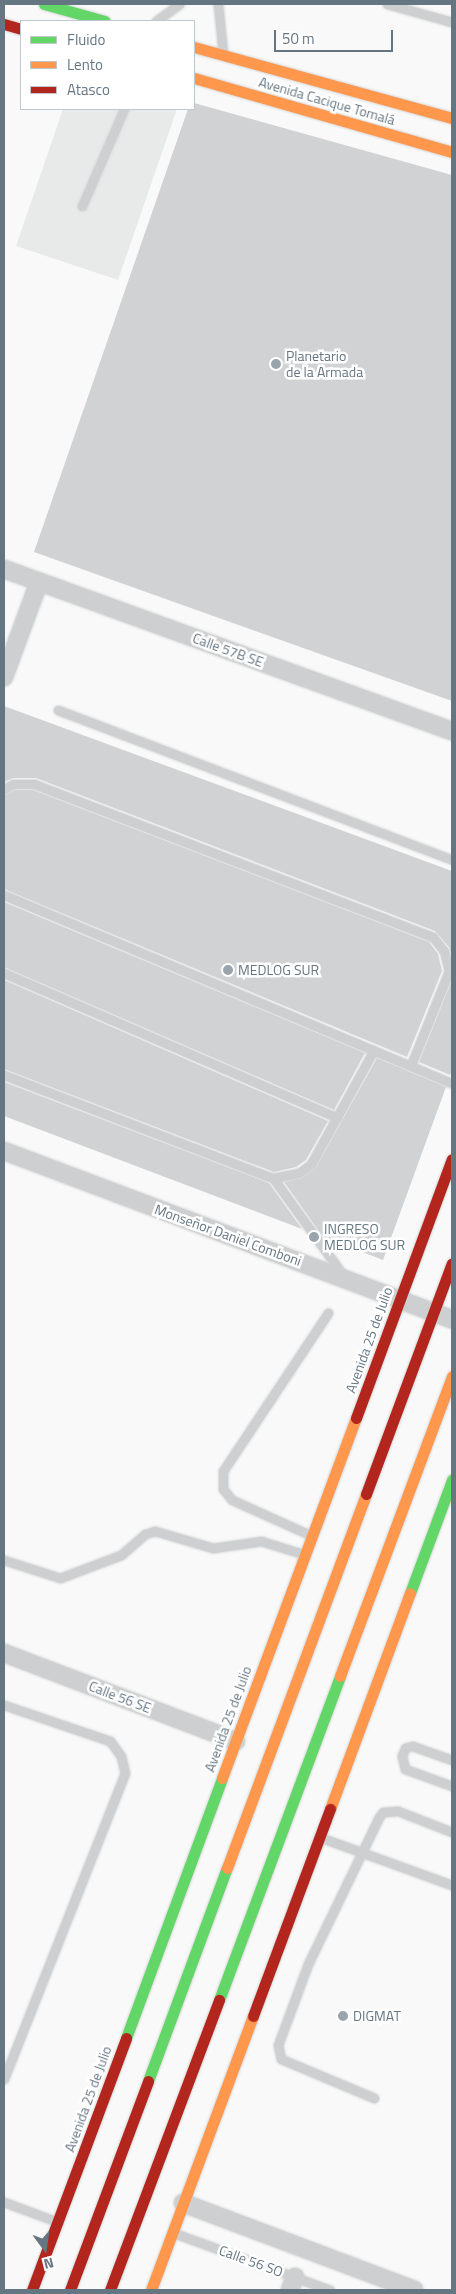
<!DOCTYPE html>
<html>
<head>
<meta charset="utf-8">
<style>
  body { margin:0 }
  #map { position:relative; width:456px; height:2294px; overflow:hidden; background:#f9f9f9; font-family:"Titillium Web",sans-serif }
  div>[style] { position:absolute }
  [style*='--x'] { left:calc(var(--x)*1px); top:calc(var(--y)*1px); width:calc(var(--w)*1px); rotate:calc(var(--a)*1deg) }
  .built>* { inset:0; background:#e8e9e9 }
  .building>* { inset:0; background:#d0d2d3 }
  .roads { filter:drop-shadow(0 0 1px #d5d6d7) drop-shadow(0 0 1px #d5d6d7) }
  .lane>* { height:9px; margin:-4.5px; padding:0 4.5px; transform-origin:4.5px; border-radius:4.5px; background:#cecfd0 }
  .street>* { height:18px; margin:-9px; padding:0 9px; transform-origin:9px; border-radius:9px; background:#cecfd0 }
  .fast>* { height:11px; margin:-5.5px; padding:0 5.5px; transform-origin:5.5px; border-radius:5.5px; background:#63d668 }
  .slow>* { height:11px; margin:-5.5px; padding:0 5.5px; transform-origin:5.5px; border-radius:5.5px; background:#ff974d }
  .jam>* { height:11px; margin:-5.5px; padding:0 5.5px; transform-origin:5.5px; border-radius:5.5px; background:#b3261e }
  .dots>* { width:14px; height:14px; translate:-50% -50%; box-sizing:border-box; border:2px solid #fff; border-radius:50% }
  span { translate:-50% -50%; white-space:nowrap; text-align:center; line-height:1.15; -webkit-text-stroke:5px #fff; paint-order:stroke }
  .street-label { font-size:14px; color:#657683 }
  .poi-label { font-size:14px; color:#657683 }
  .left { translate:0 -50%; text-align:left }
  .frame { position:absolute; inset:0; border:5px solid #657683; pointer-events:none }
  .legend { position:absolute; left:20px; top:20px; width:175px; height:90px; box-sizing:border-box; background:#fff; border:1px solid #c1c8cd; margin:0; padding:6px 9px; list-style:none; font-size:15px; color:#657683 }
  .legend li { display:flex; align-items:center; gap:10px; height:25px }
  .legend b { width:25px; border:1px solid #c1c8cd }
  .north { position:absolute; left:20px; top:2224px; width:50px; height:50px; -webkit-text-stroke:4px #fff; paint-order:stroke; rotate:166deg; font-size:14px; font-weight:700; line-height:20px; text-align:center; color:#657683 }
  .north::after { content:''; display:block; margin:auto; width:18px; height:22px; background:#657683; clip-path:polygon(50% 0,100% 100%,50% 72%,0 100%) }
  .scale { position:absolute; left:274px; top:30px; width:119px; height:22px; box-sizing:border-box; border:2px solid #657683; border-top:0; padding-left:6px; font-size:15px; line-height:18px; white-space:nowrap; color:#657683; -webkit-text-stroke:4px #fff; paint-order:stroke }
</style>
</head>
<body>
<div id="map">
  <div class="built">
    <i style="clip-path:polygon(63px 109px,177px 109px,118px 280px,16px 246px)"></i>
  </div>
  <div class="building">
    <i style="clip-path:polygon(194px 103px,452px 175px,452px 701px,34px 552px,188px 109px,194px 109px)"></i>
    <i style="clip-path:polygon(4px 706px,452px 871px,452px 958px,449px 947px,435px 931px,36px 778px,13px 778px,4px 782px)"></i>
    <i style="clip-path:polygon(15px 790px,33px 790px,429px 942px,438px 954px,442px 971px,407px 1057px,4px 889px,4px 795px)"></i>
    <i style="clip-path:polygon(4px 902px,365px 1053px,334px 1110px,4px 967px)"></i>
    <i style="clip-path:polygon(4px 980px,328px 1121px,306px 1160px,296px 1167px,274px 1172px,4px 1069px)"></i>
    <i style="clip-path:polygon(452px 980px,452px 1070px,450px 1075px,419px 1062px)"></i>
    <i style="clip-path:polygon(377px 1058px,446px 1087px,383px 1260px,323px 1237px,284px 1182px,302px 1178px,316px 1167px)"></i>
    <i style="clip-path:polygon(4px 1082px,269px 1183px,302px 1229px,4px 1116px)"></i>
  </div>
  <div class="roads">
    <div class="lane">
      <i style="--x:218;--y:4;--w:50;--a:84.3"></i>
      <i style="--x:387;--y:4;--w:67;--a:15.5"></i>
      <i style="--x:156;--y:21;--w:29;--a:-36"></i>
      <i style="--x:82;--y:206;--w:106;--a:-66.6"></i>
      <i style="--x:58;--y:710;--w:422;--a:20.8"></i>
      <i style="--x:4;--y:789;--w:10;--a:-29"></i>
      <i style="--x:13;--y:784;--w:21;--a:0"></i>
      <i style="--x:34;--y:784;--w:427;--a:21"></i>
      <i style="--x:433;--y:937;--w:18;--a:52"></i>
      <i style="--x:444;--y:951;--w:21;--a:76"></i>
      <i style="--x:449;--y:971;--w:101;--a:112"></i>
      <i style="--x:4;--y:895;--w:486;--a:22.8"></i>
      <i style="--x:4;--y:973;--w:363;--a:23.5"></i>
      <i style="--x:4;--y:1075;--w:288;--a:21"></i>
      <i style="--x:273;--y:1178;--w:26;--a:-11"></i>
      <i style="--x:299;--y:1173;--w:15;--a:-37"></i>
      <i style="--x:311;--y:1164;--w:130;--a:-61.1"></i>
      <i style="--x:273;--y:1178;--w:120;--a:54.2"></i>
      <i style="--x:310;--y:1535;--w:85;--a:-155.8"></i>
      <i style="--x:232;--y:1500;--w:14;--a:-129"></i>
      <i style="--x:223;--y:1489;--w:18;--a:-90"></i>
      <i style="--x:223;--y:1471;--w:190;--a:-56.4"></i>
      <i style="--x:4;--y:1560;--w:59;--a:17.8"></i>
      <i style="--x:60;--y:1578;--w:65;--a:-20.7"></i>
      <i style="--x:121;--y:1555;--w:32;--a:-41"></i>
      <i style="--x:145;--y:1534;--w:10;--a:-17"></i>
      <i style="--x:155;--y:1531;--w:60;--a:16.3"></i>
      <i style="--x:213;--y:1548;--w:49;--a:-8.3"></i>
      <i style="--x:261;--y:1541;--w:44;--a:17.2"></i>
      <i style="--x:4;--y:1705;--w:112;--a:18.8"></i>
      <i style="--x:110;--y:1741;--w:19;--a:54"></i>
      <i style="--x:121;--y:1756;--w:17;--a:77"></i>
      <i style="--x:125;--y:1773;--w:329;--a:111.6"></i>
      <i style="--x:452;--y:1760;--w:42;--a:-160.7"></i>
      <i style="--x:412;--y:1746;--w:7;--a:164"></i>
      <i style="--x:405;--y:1748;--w:9;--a:111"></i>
      <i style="--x:402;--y:1756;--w:13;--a:77"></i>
      <i style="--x:405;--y:1769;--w:50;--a:19.9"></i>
      <i style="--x:322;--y:1838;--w:138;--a:19.9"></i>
      <i style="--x:374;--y:2098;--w:101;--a:-157.2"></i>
      <i style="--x:281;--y:2059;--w:14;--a:-102"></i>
      <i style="--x:278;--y:2045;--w:86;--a:-69.7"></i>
      <i style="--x:308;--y:1964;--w:163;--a:-64.2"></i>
      <i style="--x:379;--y:1817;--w:6;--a:-51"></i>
      <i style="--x:383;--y:1812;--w:15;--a:-4"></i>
      <i style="--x:398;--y:1811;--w:58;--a:21.3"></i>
      <i style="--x:4;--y:2202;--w:54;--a:20.4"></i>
      <i style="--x:174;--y:2233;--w:166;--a:20.1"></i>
    </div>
    <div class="street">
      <i style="--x:4;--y:569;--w:476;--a:19.9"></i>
      <i style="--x:4;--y:677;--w:101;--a:-69.8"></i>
      <i style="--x:4;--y:1151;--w:478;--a:20.6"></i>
      <i style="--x:4;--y:1653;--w:248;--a:20.8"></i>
      <i style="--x:183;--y:2203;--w:247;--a:20.6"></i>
      <i style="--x:290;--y:2290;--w:14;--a:-69"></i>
    </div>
    <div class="fast">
      <i style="--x:44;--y:4;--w:63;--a:15.6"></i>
      <i style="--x:410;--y:1593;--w:121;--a:-69.6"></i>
      <i style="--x:219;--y:2000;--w:346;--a:-69.5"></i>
      <i style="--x:126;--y:2038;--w:277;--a:-69.7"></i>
      <i style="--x:148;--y:2081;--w:227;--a:-69.7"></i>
    </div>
    <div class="slow">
      <i style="--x:194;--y:47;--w:268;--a:15.4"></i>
      <i style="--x:194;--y:78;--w:268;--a:16"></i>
      <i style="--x:340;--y:1676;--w:320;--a:-69.5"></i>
      <i style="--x:222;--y:1778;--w:384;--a:-69.6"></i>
      <i style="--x:330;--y:1809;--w:230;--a:-69.7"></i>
      <i style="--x:227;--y:1868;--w:399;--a:-69.6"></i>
      <i style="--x:151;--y:2290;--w:292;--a:-69.6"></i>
    </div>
    <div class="jam">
      <i style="--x:4;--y:24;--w:18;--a:16"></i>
      <i style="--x:356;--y:1418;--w:276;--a:-69.7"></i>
      <i style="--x:366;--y:1494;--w:246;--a:-69.6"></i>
      <i style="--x:253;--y:2016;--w:221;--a:-69.6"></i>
      <i style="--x:32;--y:2290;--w:269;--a:-69.5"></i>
      <i style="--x:70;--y:2290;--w:223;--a:-69.5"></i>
      <i style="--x:110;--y:2290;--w:310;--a:-69.4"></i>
    </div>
  </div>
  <div class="dots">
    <i style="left:276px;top:364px;background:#99a4ac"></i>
    <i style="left:228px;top:970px;background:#99a4ac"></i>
    <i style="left:314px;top:1237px;background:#99a4ac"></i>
    <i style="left:343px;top:2016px;background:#99a4ac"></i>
  </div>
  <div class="street-label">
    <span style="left:327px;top:101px;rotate:16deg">Avenida Cacique Tomalá</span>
    <span style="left:228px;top:650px;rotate:20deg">Calle 57B SE</span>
    <span style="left:228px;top:1235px;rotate:20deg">Monseñor Daniel Comboni</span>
    <span style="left:369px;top:1340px;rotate:-70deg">Avenida 25 de Julio</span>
    <span style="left:120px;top:1697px;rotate:21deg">Calle 56 SE</span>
    <span style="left:228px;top:1719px;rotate:-70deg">Avenida 25 de Julio</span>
    <span style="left:88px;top:2099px;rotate:-70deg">Avenida 25 de Julio</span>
    <span style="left:251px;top:2261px;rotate:20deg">Calle 56 SO</span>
  </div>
  <div class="poi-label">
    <span class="left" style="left:286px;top:364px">Planetario<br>de la Armada</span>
    <span class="left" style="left:238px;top:970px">MEDLOG SUR</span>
    <span class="left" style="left:324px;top:1237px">INGRESO<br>MEDLOG SUR</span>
    <span class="left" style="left:353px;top:2016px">DIGMAT</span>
  </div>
  <div class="frame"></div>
  <ul class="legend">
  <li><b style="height:6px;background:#63d668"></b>Fluido</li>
  <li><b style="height:6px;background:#ff974d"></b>Lento</li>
  <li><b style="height:6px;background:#b3261e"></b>Atasco</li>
  </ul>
  <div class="north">N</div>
  <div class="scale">50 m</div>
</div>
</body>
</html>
